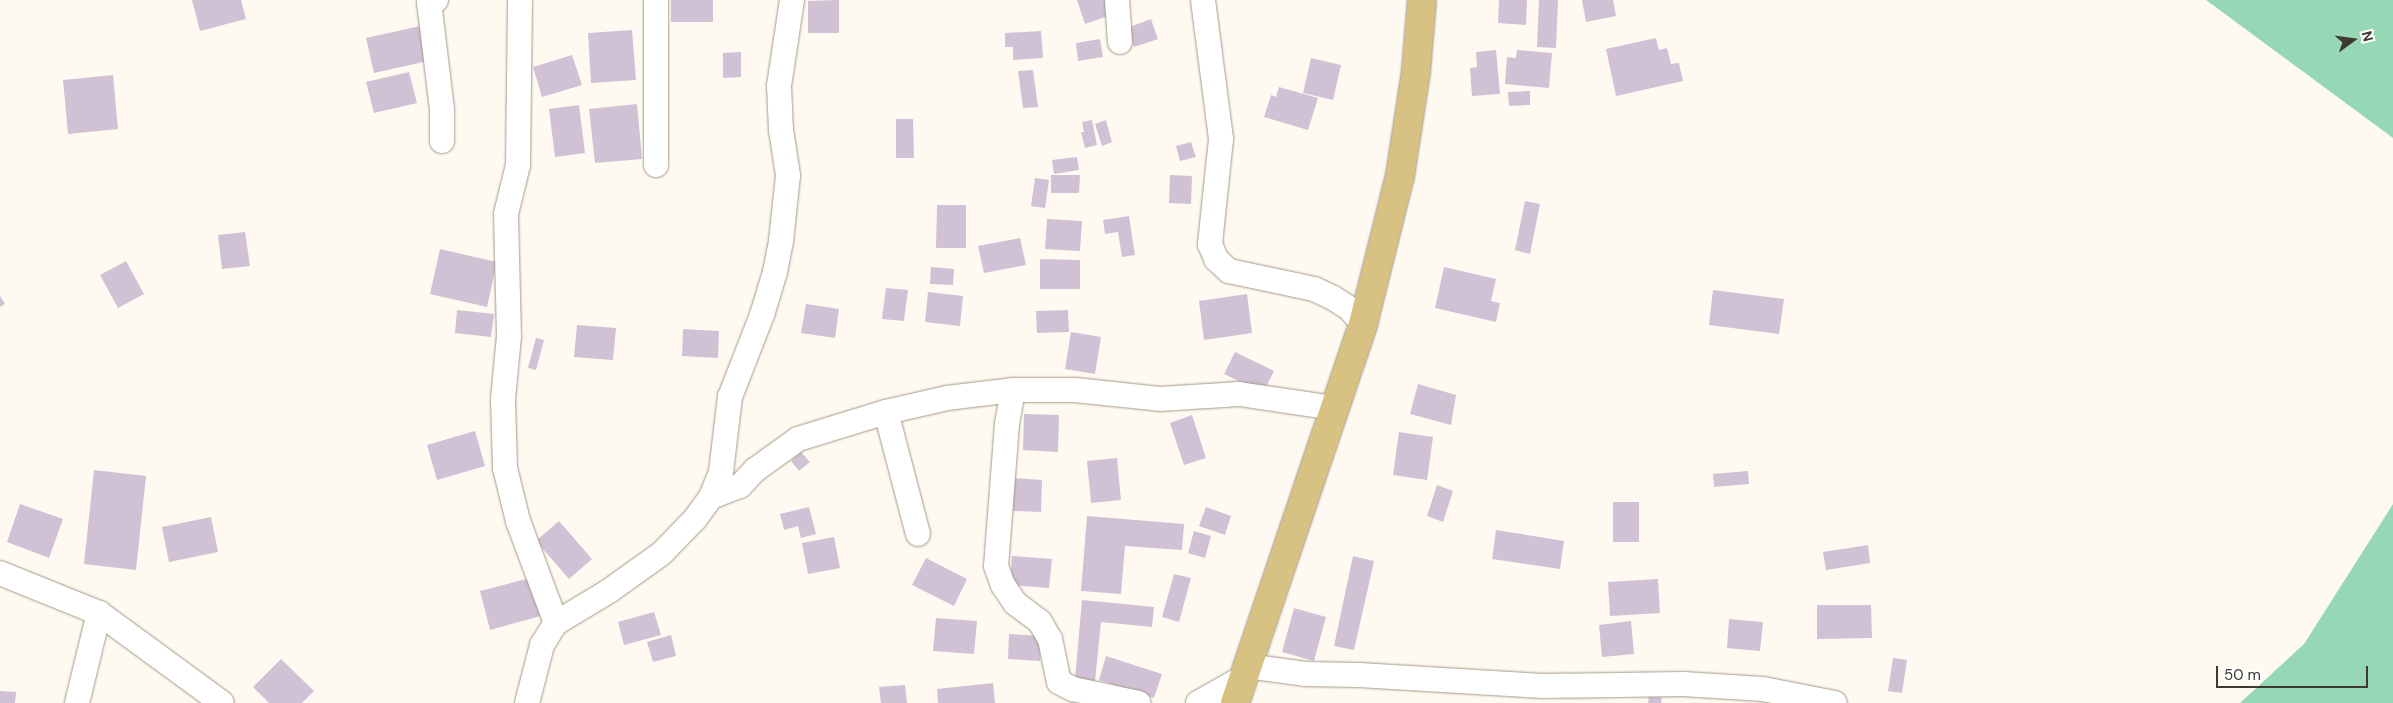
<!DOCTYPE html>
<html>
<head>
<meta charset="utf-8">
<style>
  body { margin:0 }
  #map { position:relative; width:2393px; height:703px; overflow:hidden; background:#fefaf1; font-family:"DM Sans",sans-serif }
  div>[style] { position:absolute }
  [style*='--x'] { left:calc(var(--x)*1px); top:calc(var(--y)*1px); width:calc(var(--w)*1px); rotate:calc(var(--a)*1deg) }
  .green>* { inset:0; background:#96d8b6 }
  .building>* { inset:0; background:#d1c1d4 }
  .roads { filter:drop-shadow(0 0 1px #a49986) drop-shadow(0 0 1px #a49986) }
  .minor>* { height:24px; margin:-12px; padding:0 12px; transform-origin:12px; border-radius:12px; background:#fff }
  .major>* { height:28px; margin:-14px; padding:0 14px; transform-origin:14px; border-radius:14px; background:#d7c183 }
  span { translate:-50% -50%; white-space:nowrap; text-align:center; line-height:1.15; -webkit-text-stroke:4px #fff; paint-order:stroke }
  .north { position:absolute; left:2328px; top:15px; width:50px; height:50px; -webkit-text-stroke:4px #fff; paint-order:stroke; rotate:76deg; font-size:14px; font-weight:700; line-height:20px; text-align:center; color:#3e3931 }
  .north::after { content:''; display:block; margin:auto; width:18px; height:22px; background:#3e3931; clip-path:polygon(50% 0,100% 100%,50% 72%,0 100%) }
  .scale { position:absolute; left:2216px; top:666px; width:152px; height:22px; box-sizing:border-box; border:2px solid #3e3931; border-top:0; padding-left:6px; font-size:15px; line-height:18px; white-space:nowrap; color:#3e3931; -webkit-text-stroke:4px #fff; paint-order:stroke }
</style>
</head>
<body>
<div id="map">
  <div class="green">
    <i style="clip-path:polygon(2206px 0,2393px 0,2393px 138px)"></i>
    <i style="clip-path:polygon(2393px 504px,2393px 703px,2240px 703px,2304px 644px)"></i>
  </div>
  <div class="building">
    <i style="clip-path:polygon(192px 0,241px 0,246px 19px,200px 31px)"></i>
    <i style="clip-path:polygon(671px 0,713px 0,713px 22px,671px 22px)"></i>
    <i style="clip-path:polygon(839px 0,839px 33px,808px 33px,808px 1px)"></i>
    <i style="clip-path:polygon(1077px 0,1113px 0,1117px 13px,1085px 24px)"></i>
    <i style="clip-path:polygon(1499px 0,1527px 0,1526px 25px,1498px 23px)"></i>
    <i style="clip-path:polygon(1539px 0,1558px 0,1556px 48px,1537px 47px)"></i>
    <i style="clip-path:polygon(1582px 0,1613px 0,1616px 16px,1586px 22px)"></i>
    <i style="clip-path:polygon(1151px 19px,1158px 39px,1134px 47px,1127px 28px)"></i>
    <i style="clip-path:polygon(420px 26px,428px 61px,374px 73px,366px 38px)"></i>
    <i style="clip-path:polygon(632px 30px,636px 80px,591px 83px,588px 33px)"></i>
    <i style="clip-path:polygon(1041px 31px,1043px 58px,1013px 60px,1013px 47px,1005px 47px,1005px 33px)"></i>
    <i style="clip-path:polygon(1656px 38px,1659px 50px,1667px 48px,1671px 64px,1679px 63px,1683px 81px,1616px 96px,1606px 49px)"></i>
    <i style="clip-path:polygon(1100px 39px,1103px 57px,1078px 61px,1076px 43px)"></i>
    <i style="clip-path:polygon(1496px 50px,1500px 94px,1472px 96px,1470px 68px,1477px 67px,1476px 52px)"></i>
    <i style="clip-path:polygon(1517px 50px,1552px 53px,1549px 88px,1505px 84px,1507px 57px,1516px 58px)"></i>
    <i style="clip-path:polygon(741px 52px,741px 77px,723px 78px,723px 53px)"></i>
    <i style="clip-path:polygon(572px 55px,582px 85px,542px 97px,533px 67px)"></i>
    <i style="clip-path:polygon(1311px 58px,1341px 65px,1333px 100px,1303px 93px)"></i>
    <i style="clip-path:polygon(1033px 70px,1038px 107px,1023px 108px,1018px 71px)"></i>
    <i style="clip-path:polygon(409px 72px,417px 103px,374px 113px,366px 82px)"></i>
    <i style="clip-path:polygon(113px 75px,118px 129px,68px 134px,63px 80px)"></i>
    <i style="clip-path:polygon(1279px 87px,1318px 98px,1308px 130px,1264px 117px,1271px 95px,1276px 97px)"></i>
    <i style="clip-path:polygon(1530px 91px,1530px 105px,1509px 106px,1508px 92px)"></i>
    <i style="clip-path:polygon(637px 104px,642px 159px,595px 163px,589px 109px)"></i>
    <i style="clip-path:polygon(579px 105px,585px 153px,555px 157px,549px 109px)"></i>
    <i style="clip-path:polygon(896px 119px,913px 119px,914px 158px,896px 158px)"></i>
    <i style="clip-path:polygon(1092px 120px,1097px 145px,1085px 148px,1081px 132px,1084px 132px,1082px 122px)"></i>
    <i style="clip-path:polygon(1106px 120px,1112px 142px,1102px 146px,1095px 124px)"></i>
    <i style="clip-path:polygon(1191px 142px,1196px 157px,1180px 161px,1176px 146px)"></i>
    <i style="clip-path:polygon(1077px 157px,1079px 170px,1054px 174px,1052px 160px)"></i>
    <i style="clip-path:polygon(1051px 175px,1080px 175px,1079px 193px,1051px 193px)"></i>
    <i style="clip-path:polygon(1170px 175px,1192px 176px,1191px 204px,1169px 203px)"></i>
    <i style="clip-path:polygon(1035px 178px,1049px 180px,1045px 208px,1031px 206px)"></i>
    <i style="clip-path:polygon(1525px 201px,1540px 204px,1530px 254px,1515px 250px)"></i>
    <i style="clip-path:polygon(937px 205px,966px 205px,966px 248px,936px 248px)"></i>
    <i style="clip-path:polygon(1129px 216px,1135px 255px,1122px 257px,1118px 232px,1105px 234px,1103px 220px)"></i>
    <i style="clip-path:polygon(1047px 219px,1082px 221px,1080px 251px,1045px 249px)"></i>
    <i style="clip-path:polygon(245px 232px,250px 266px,222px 269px,218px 235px)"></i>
    <i style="clip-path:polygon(1020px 238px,1026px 265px,984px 273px,978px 246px)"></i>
    <i style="clip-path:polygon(440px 249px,497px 262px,487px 307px,430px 294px)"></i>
    <i style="clip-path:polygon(1040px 259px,1080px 260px,1080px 289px,1040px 289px)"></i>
    <i style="clip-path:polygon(126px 261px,144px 294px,118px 308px,100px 275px)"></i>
    <i style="clip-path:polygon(931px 267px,954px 269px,953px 285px,930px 284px)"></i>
    <i style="clip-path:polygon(1444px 267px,1496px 279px,1491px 301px,1500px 303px,1496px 322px,1435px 308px)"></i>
    <i style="clip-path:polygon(886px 288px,908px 290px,904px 321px,882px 319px)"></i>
    <i style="clip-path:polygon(1713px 290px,1784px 299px,1779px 334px,1709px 325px)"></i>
    <i style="clip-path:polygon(928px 292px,963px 296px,960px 326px,925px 322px)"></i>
    <i style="clip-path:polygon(1247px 294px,1252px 333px,1204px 340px,1199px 301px)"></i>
    <i style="clip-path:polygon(0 296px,5px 304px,0 307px)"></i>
    <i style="clip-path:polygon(806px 304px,839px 309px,835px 338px,801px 333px)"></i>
    <i style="clip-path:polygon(457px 310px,494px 314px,491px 337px,455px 333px)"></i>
    <i style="clip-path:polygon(1068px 310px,1069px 332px,1037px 333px,1036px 311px)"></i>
    <i style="clip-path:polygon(577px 325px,616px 328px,613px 360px,574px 357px)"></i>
    <i style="clip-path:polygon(683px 329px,719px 331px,718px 358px,682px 356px)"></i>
    <i style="clip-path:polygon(1071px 332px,1101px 337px,1095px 374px,1065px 369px)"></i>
    <i style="clip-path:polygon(536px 338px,544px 340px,536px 370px,528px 368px)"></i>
    <i style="clip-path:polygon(1235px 352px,1274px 371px,1263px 393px,1224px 374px)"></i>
    <i style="clip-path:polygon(1418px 384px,1456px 395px,1451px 425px,1410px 414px)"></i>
    <i style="clip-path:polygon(1024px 414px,1059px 415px,1058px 452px,1023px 450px)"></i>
    <i style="clip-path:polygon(1192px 415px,1206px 458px,1184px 465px,1170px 423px)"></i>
    <i style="clip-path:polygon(475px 431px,485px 466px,437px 480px,427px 445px)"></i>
    <i style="clip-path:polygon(1399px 432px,1433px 437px,1427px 480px,1393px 475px)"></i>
    <i style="clip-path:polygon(801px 452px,810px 462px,799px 471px,791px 461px)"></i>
    <i style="clip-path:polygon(1117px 458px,1121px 500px,1091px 503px,1087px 461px)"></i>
    <i style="clip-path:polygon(94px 470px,146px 476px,136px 570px,84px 564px)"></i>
    <i style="clip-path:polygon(1748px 471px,1749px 484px,1714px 487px,1713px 474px)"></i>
    <i style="clip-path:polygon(1014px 478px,1042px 480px,1041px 512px,1013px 511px)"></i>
    <i style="clip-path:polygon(1437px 485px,1453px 491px,1443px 522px,1427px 516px)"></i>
    <i style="clip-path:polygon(1613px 502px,1639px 502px,1639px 542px,1613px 542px)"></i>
    <i style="clip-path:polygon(20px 504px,63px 519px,49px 558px,7px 542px)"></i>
    <i style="clip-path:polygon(809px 507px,816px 534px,801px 538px,798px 526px,784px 530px,780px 514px)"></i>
    <i style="clip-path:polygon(1206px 507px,1231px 516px,1225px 535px,1199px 526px)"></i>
    <i style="clip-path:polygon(1087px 516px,1184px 524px,1182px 550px,1125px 546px,1121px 594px,1081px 591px)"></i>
    <i style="clip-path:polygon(211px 517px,218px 552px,169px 562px,162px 527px)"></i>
    <i style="clip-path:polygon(559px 521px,592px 559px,569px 579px,536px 541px)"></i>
    <i style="clip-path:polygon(1496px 530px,1564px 541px,1560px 569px,1492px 559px)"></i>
    <i style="clip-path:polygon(1194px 531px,1211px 536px,1205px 558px,1188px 553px)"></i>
    <i style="clip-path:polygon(834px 537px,840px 568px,808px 574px,802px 543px)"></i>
    <i style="clip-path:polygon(1868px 545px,1870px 563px,1826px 570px,1823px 552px)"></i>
    <i style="clip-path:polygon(1012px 556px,1052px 559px,1049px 588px,1010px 585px)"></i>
    <i style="clip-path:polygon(1353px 556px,1374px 561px,1354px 650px,1334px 646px)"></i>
    <i style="clip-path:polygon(926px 558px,967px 579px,954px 606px,912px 585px)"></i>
    <i style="clip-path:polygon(1174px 574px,1191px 578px,1179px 622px,1162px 617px)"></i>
    <i style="clip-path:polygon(534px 577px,544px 615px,490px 630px,480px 591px)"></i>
    <i style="clip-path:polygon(1658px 579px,1660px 613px,1610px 616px,1608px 582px)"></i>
    <i style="clip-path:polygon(1082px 600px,1154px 607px,1152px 627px,1101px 622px,1095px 681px,1075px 679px)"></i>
    <i style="clip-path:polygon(1817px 605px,1871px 605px,1872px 638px,1817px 639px)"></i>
    <i style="clip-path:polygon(1294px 608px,1326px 617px,1314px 661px,1282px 652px)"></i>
    <i style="clip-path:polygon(654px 612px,661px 635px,624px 645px,618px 622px)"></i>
    <i style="clip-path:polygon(936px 618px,977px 621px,974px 654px,933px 651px)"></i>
    <i style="clip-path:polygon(1729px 619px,1763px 622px,1760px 651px,1727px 648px)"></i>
    <i style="clip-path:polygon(1631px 621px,1634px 654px,1602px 657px,1599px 625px)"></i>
    <i style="clip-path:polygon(1009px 634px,1042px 636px,1040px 661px,1008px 659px)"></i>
    <i style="clip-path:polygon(671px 635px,676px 656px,653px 662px,647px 642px)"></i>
    <i style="clip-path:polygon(1106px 656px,1162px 674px,1154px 698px,1099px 680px)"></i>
    <i style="clip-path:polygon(1893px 658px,1907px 660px,1902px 693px,1888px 691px)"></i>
    <i style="clip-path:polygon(281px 659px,314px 691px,302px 703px,269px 703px,253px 687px)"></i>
    <i style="clip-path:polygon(993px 683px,995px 703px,938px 703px,937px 689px)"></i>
    <i style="clip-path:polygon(905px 685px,907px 703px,881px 703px,879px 687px)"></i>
    <i style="clip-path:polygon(0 691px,16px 692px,15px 703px,0 703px)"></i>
    <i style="clip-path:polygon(1649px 696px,1662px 698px,1661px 703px,1648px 703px)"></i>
  </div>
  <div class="roads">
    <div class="minor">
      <i style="--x:436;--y:0;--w:7;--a:164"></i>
      <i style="--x:429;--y:2;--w:109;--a:83.1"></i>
      <i style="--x:442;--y:110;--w:31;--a:90"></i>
      <i style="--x:520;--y:0;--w:165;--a:90.7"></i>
      <i style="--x:518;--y:165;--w:50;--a:103.8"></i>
      <i style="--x:506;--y:214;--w:122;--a:88.6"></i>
      <i style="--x:509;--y:336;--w:64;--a:95.4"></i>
      <i style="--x:503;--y:400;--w:68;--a:88.3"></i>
      <i style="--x:505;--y:468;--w:55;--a:76.2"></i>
      <i style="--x:518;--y:521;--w:109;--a:69.6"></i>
      <i style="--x:1117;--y:0;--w:42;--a:85.9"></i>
      <i style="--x:1203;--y:0;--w:140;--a:82.6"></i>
      <i style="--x:1221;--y:139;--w:106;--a:96"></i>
      <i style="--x:1210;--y:244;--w:16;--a:68"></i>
      <i style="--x:1216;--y:259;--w:18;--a:43"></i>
      <i style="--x:1229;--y:271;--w:87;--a:12"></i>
      <i style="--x:1314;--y:289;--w:21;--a:25"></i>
      <i style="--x:1333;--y:298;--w:19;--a:32"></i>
      <i style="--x:1349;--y:308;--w:21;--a:49"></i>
      <i style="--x:656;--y:165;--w:165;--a:-90"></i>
      <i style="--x:1013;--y:390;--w:35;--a:100"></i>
      <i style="--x:1007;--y:424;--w:142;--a:94.4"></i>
      <i style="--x:996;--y:566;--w:20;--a:70"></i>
      <i style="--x:1003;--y:585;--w:22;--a:56"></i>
      <i style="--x:1015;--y:603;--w:31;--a:37"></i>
      <i style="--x:1040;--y:622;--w:20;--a:60"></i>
      <i style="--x:1050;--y:639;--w:44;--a:78.2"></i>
      <i style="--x:1059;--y:682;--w:16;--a:27"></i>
      <i style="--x:1073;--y:689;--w:67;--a:12"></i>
      <i style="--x:886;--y:412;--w:126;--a:75.3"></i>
      <i style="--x:711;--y:497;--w:31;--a:-21"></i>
      <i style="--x:740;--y:486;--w:22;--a:-47"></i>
      <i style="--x:755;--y:470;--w:53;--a:-35.8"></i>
      <i style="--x:798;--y:439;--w:92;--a:-17.1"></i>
      <i style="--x:886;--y:412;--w:63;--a:-12.9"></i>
      <i style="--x:947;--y:398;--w:66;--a:-6.9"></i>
      <i style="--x:1013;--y:390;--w:62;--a:0"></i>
      <i style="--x:1075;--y:390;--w:85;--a:6"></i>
      <i style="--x:1160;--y:399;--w:79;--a:-3.6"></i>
      <i style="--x:1239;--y:394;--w:97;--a:8.3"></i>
      <i style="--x:0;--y:573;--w:107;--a:22"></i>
      <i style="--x:99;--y:613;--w:152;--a:36.2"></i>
      <i style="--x:1247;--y:666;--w:60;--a:7.7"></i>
      <i style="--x:1306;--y:674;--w:53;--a:1.1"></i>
      <i style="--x:1359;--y:675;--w:184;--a:3.4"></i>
      <i style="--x:1543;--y:686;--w:140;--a:-0.8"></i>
      <i style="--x:1683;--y:684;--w:80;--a:3.6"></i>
      <i style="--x:1763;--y:689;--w:73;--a:11"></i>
      <i style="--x:77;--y:703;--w:93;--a:-76.3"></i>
      <i style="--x:527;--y:703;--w:60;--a:-75.5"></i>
      <i style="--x:542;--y:645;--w:26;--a:-58"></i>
      <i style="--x:556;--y:623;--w:62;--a:-31.1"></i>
      <i style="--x:609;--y:591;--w:65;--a:-35.6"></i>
      <i style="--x:662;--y:553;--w:47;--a:-45.9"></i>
      <i style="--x:695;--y:519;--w:27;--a:-54"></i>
      <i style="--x:711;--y:497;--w:27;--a:-68"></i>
      <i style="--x:721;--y:472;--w:76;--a:-83.2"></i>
      <i style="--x:730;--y:397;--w:88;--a:-68.7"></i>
      <i style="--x:762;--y:315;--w:45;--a:-73.2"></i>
      <i style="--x:775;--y:272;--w:32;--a:-79"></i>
      <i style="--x:781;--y:241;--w:66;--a:-83.9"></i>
      <i style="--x:788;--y:175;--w:46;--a:-98.8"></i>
      <i style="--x:781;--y:130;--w:44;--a:-92.6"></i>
      <i style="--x:779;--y:86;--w:87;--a:-81.4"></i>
      <i style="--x:1198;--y:703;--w:51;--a:-29.6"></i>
    </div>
    <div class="major">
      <i style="--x:1235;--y:703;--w:400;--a:-71.3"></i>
      <i style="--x:1363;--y:324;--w:153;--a:-76"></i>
      <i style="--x:1400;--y:176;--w:106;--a:-81.3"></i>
      <i style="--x:1416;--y:71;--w:71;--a:-85.2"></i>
    </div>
  </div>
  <div class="north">N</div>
  <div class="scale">50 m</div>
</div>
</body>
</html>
